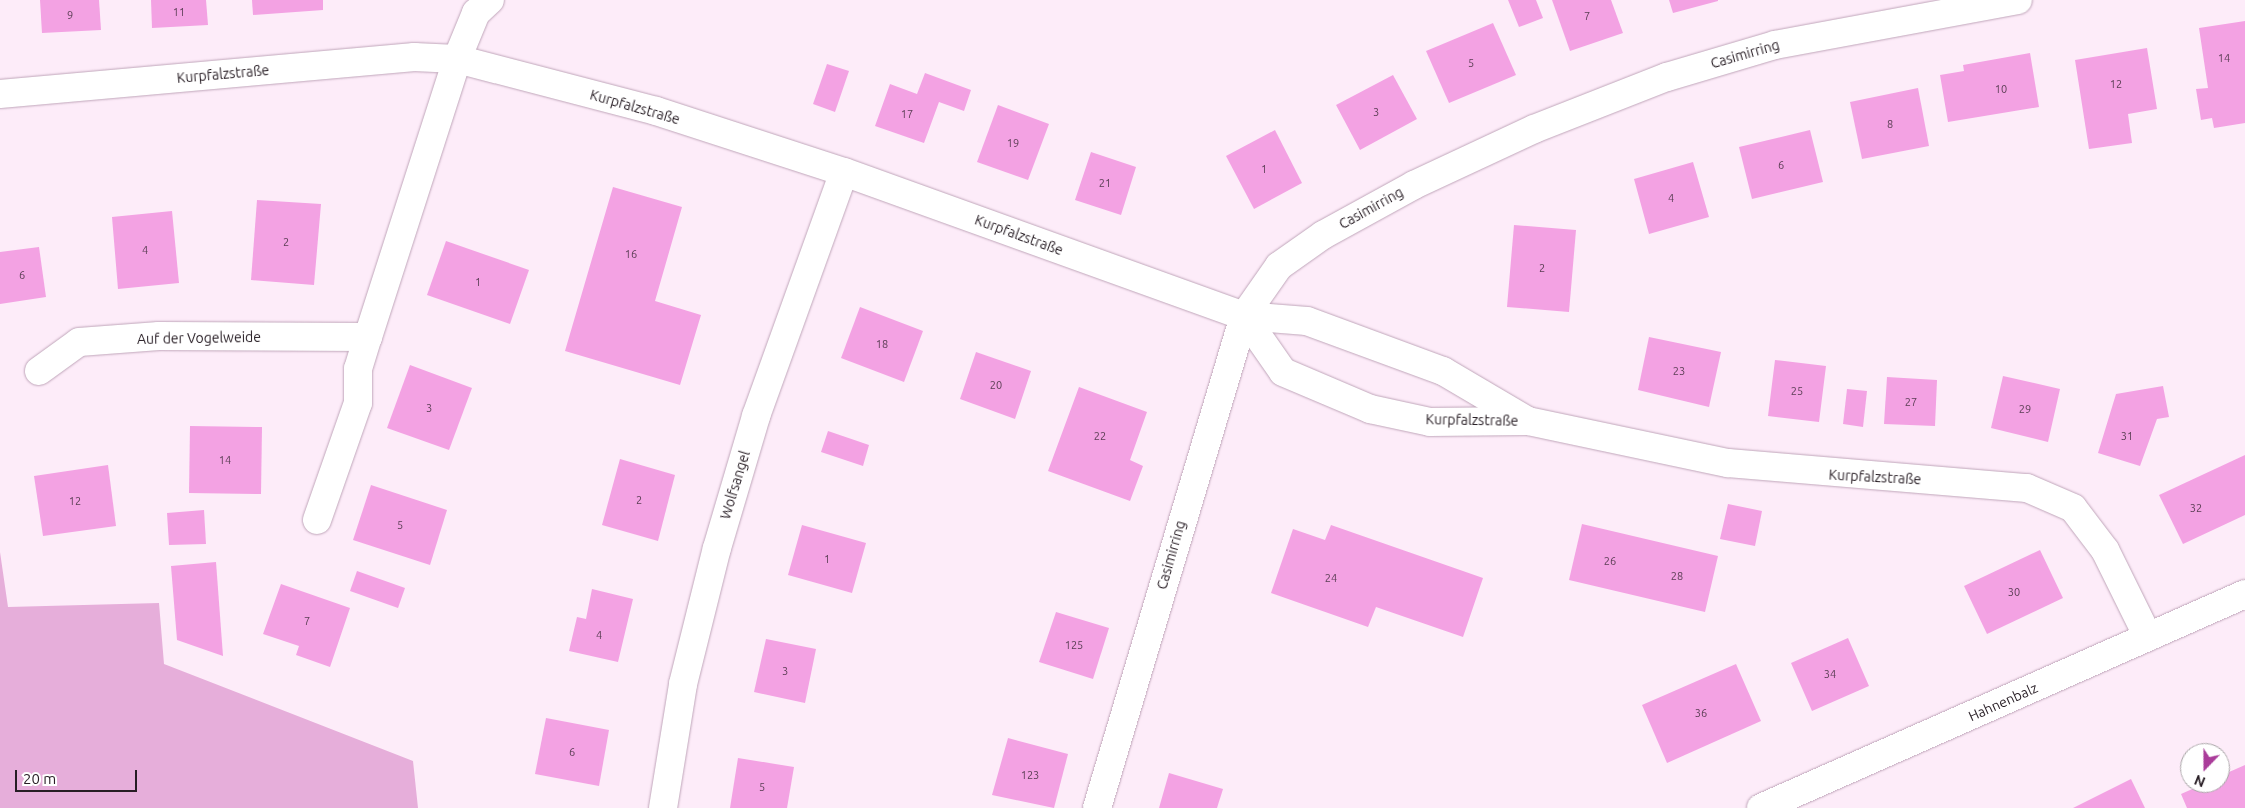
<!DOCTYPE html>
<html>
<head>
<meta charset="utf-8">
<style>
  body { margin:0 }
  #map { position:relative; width:2245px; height:808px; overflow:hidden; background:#fdecf9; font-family:Ubuntu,sans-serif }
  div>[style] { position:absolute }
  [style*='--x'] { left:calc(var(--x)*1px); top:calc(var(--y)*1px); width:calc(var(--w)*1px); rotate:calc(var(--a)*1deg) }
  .green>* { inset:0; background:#e6aeda }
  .building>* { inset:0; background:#f3a2e3 }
  .roads { filter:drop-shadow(0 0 1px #c0a6ba) drop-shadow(0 0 1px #c0a6ba) }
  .street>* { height:28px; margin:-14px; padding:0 14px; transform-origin:14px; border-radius:14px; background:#fff }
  span { translate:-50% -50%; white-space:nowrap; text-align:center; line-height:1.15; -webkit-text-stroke:4.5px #fff; paint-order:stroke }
  .number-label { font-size:11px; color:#5a3e54 }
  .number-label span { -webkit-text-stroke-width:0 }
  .street-label { font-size:14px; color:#271d24 }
  .north { position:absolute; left:2180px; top:743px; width:50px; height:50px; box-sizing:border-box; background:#fff; border:1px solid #a9a5a7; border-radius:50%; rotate:202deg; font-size:14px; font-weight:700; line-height:20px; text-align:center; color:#271d24 }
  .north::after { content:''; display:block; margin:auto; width:18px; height:22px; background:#aa3c9a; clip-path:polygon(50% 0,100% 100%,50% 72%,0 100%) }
  .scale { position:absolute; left:15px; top:770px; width:122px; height:22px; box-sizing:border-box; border:2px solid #271d24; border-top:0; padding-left:6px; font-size:15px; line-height:18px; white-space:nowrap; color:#271d24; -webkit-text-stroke:4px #fff; paint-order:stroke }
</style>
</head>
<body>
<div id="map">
  <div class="green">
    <i style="clip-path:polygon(0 552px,8px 607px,159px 603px,164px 664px,413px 761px,418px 808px,0 808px)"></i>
  </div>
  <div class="building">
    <i style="clip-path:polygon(40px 0,99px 0,101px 30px,42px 33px)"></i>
    <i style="clip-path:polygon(151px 0,206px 0,208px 25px,152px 28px)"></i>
    <i style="clip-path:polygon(252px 0,323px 0,323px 10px,253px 15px)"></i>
    <i style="clip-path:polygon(1508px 0,1536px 0,1543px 18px,1519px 27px)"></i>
    <i style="clip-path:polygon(1552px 0,1611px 0,1623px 33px,1570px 51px)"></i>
    <i style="clip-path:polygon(1669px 0,1718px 0,1718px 1px,1673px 13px)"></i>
    <i style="clip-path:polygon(2245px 21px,2245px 123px,2214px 128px,2212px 118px,2201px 120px,2196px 89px,2208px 88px,2199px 28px)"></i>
    <i style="clip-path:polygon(1493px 23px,1516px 75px,1449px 103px,1426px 51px)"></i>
    <i style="clip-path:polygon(2147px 48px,2157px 109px,2128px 114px,2132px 143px,2089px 149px,2075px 60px)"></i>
    <i style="clip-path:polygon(2030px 53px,2039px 107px,1948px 122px,1940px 75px,1964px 71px,1963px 65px)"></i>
    <i style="clip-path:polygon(827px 64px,849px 71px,835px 112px,813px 104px)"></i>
    <i style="clip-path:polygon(925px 73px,971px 90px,964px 111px,939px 102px,924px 143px,875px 126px,890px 84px,917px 94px)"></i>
    <i style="clip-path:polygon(1393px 75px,1417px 119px,1360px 150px,1336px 105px)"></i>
    <i style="clip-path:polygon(1918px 88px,1929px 146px,1862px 159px,1850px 102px)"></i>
    <i style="clip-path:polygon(998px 105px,1049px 124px,1028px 180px,977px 162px)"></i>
    <i style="clip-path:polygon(1275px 130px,1302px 183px,1254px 209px,1226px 156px)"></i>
    <i style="clip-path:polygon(1810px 130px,1823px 182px,1752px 199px,1739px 147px)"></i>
    <i style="clip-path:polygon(1091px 152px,1136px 167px,1121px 215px,1075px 200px)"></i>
    <i style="clip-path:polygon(1693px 162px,1709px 217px,1649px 234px,1634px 179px)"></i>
    <i style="clip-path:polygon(613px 187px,682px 207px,655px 301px,701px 315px,680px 385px,565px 351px)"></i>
    <i style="clip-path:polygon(257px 200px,321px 204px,314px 285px,251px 280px)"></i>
    <i style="clip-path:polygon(172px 211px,179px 283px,118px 289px,112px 217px)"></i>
    <i style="clip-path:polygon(1514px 225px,1576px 230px,1569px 312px,1507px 307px)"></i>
    <i style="clip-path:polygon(446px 241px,529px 270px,510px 324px,427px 295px)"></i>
    <i style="clip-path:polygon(39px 247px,46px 297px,0 304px,0 252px)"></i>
    <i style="clip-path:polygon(860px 307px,923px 331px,904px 382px,841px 358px)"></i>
    <i style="clip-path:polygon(1649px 337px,1721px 352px,1709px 407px,1638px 390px)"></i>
    <i style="clip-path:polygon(976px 352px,1031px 371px,1015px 419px,960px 399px)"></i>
    <i style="clip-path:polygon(1775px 360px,1826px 366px,1819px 422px,1768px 416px)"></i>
    <i style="clip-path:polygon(410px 365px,472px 388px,449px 450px,387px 428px)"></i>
    <i style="clip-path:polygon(2003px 376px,2060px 389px,2048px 442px,1991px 428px)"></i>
    <i style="clip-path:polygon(1887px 377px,1937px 380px,1935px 426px,1884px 424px)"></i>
    <i style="clip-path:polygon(2163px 386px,2169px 417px,2157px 419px,2140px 466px,2098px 453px,2116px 394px)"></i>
    <i style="clip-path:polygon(1079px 387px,1147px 412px,1130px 460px,1143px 466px,1130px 501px,1048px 471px)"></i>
    <i style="clip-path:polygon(1847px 389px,1867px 391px,1863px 427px,1843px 424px)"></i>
    <i style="clip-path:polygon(190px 426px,262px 427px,261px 494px,189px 493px)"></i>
    <i style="clip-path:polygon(828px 431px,869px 445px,863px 466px,821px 452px)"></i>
    <i style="clip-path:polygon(2245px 455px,2245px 515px,2183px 544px,2159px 495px)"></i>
    <i style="clip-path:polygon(620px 459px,675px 475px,658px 541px,602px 525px)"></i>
    <i style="clip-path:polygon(108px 465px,116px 526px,43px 536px,34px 476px)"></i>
    <i style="clip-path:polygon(371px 485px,447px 510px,430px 565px,353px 540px)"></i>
    <i style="clip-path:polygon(1728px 504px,1762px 511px,1755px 546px,1720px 539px)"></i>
    <i style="clip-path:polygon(204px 510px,206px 544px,169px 545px,167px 513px)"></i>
    <i style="clip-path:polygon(1582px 524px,1718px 556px,1705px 612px,1569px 580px)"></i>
    <i style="clip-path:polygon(802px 525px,866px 543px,852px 593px,788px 575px)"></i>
    <i style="clip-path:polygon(1331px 525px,1483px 578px,1463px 637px,1376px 607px,1368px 627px,1271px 593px,1293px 529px,1325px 540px)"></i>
    <i style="clip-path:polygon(2040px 550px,2063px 598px,1987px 634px,1964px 586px)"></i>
    <i style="clip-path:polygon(216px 562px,223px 656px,177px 640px,171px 566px)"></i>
    <i style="clip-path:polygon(357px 571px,405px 588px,398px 608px,350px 591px)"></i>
    <i style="clip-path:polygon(281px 584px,350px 608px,330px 667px,296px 655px,299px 646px,263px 634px)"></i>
    <i style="clip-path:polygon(592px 589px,633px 599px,618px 662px,569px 651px,577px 617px,586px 619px)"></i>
    <i style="clip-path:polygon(1056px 612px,1109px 628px,1093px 679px,1039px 662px)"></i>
    <i style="clip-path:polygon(1848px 638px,1869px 686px,1812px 711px,1791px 663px)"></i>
    <i style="clip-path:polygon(766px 639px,816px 649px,805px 703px,754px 692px)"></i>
    <i style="clip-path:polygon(1736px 664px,1761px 721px,1667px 763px,1642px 705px)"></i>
    <i style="clip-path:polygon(546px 718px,609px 730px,599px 786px,535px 774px)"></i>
    <i style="clip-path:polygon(1008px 738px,1068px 754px,1054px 808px,992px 795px)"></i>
    <i style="clip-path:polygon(738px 758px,794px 767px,787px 808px,730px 808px)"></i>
    <i style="clip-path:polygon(2245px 765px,2245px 808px,2187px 808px,2181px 794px,2206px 783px,2220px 783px,2220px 776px)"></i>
    <i style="clip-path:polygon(1169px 773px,1223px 789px,1217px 808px,1159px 808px)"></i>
    <i style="clip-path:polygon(2131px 779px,2145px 808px,2073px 808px)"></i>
  </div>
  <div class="roads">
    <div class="street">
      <i style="--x:0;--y:94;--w:416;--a:-5.1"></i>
      <i style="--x:414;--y:57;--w:43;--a:2.7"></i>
      <i style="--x:457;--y:59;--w:206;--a:14.6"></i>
      <i style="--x:656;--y:111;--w:198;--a:18"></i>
      <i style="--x:844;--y:172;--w:425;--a:19.8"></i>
      <i style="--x:1244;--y:316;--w:63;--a:4.5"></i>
      <i style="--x:1307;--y:321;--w:145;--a:20.2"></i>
      <i style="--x:1443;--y:371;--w:99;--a:30.5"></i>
      <i style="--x:1244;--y:316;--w:68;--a:55.1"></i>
      <i style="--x:1283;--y:372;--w:95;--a:23"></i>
      <i style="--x:1370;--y:409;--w:61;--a:12.2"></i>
      <i style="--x:1430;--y:422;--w:98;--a:-0.6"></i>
      <i style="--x:1528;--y:421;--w:204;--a:11.9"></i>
      <i style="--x:1728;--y:463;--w:300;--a:4.8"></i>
      <i style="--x:2027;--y:488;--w:50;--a:23.5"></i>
      <i style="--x:2073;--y:508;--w:53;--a:52.7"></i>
      <i style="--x:2105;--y:550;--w:97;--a:63.7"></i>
      <i style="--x:39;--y:371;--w:49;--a:-35.9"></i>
      <i style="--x:79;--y:342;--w:80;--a:-4.3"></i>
      <i style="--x:159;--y:336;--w:209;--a:0.3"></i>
      <i style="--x:368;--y:337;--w:292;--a:-72.2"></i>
      <i style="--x:457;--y:59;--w:50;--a:-67.6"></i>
      <i style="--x:476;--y:13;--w:19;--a:-43"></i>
      <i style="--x:317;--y:520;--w:124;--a:-70.7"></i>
      <i style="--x:358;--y:403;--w:34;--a:-90"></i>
      <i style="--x:358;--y:369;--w:34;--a:-73"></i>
      <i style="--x:663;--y:808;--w:126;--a:-80.8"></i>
      <i style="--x:683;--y:684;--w:140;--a:-76"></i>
      <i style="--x:717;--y:548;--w:138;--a:-73.5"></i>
      <i style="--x:756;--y:416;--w:259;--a:-70.2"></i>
      <i style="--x:1097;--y:808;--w:513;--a:-73.36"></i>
      <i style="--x:1244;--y:316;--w:61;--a:-55"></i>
      <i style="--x:1279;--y:266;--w:54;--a:-35.2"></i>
      <i style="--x:1323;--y:235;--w:104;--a:-28.8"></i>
      <i style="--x:1414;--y:185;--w:132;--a:-25"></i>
      <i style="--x:1534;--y:129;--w:143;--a:-21.4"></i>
      <i style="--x:1667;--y:77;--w:113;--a:-16.5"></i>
      <i style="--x:1775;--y:45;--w:247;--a:-10.5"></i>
      <i style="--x:1761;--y:808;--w:529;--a:-23.85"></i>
    </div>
  </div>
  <div class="number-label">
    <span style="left:179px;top:12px">11</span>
    <span style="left:70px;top:15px">9</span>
    <span style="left:1587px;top:16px">7</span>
    <span style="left:2224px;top:58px">14</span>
    <span style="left:1471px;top:63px">5</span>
    <span style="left:2116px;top:84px">12</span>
    <span style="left:2001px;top:89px">10</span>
    <span style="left:1376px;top:112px">3</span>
    <span style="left:907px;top:114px">17</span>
    <span style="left:1890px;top:124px">8</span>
    <span style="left:1013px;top:143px">19</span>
    <span style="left:1781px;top:165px">6</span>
    <span style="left:1264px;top:169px">1</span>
    <span style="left:1105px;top:183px">21</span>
    <span style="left:1671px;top:198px">4</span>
    <span style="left:286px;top:242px">2</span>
    <span style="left:145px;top:250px">4</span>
    <span style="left:631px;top:254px">16</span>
    <span style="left:1542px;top:268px">2</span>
    <span style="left:22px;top:275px">6</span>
    <span style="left:478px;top:282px">1</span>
    <span style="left:882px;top:344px">18</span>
    <span style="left:1679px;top:371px">23</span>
    <span style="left:996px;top:385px">20</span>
    <span style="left:1797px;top:391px">25</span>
    <span style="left:1911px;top:402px">27</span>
    <span style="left:429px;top:408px">3</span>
    <span style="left:2025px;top:409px">29</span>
    <span style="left:1100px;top:436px">22</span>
    <span style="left:2127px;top:436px">31</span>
    <span style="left:225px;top:460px">14</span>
    <span style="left:639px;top:500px">2</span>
    <span style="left:75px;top:501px">12</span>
    <span style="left:2196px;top:508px">32</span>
    <span style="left:400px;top:525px">5</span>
    <span style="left:827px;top:559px">1</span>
    <span style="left:1610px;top:561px">26</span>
    <span style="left:1677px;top:576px">28</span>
    <span style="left:1331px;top:578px">24</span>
    <span style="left:2014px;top:592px">30</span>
    <span style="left:307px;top:621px">7</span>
    <span style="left:599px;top:635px">4</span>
    <span style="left:1074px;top:645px">125</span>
    <span style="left:785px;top:671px">3</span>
    <span style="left:1830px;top:674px">34</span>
    <span style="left:1701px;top:713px">36</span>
    <span style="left:572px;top:752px">6</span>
    <span style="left:1030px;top:775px">123</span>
    <span style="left:762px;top:787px">5</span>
  </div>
  <div class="street-label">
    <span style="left:1745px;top:54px;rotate:-16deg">Casimirring</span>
    <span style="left:223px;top:74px;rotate:-5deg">Kurpfalzstraße</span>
    <span style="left:635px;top:107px;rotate:16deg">Kurpfalzstraße</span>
    <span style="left:1371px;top:208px;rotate:-29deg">Casimirring</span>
    <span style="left:1019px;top:235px;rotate:20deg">Kurpfalzstraße</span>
    <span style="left:199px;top:338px;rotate:-1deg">Auf der Vogelweide</span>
    <span style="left:1472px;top:420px;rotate:1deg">Kurpfalzstraße</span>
    <span style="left:1875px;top:477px;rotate:3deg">Kurpfalzstraße</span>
    <span style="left:735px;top:485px;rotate:-73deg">Wolfsangel</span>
    <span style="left:1171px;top:555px;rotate:-74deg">Casimirring</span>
    <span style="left:2003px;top:702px;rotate:-24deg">Hahnenbalz</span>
  </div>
  <div class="north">N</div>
  <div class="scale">20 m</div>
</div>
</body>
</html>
